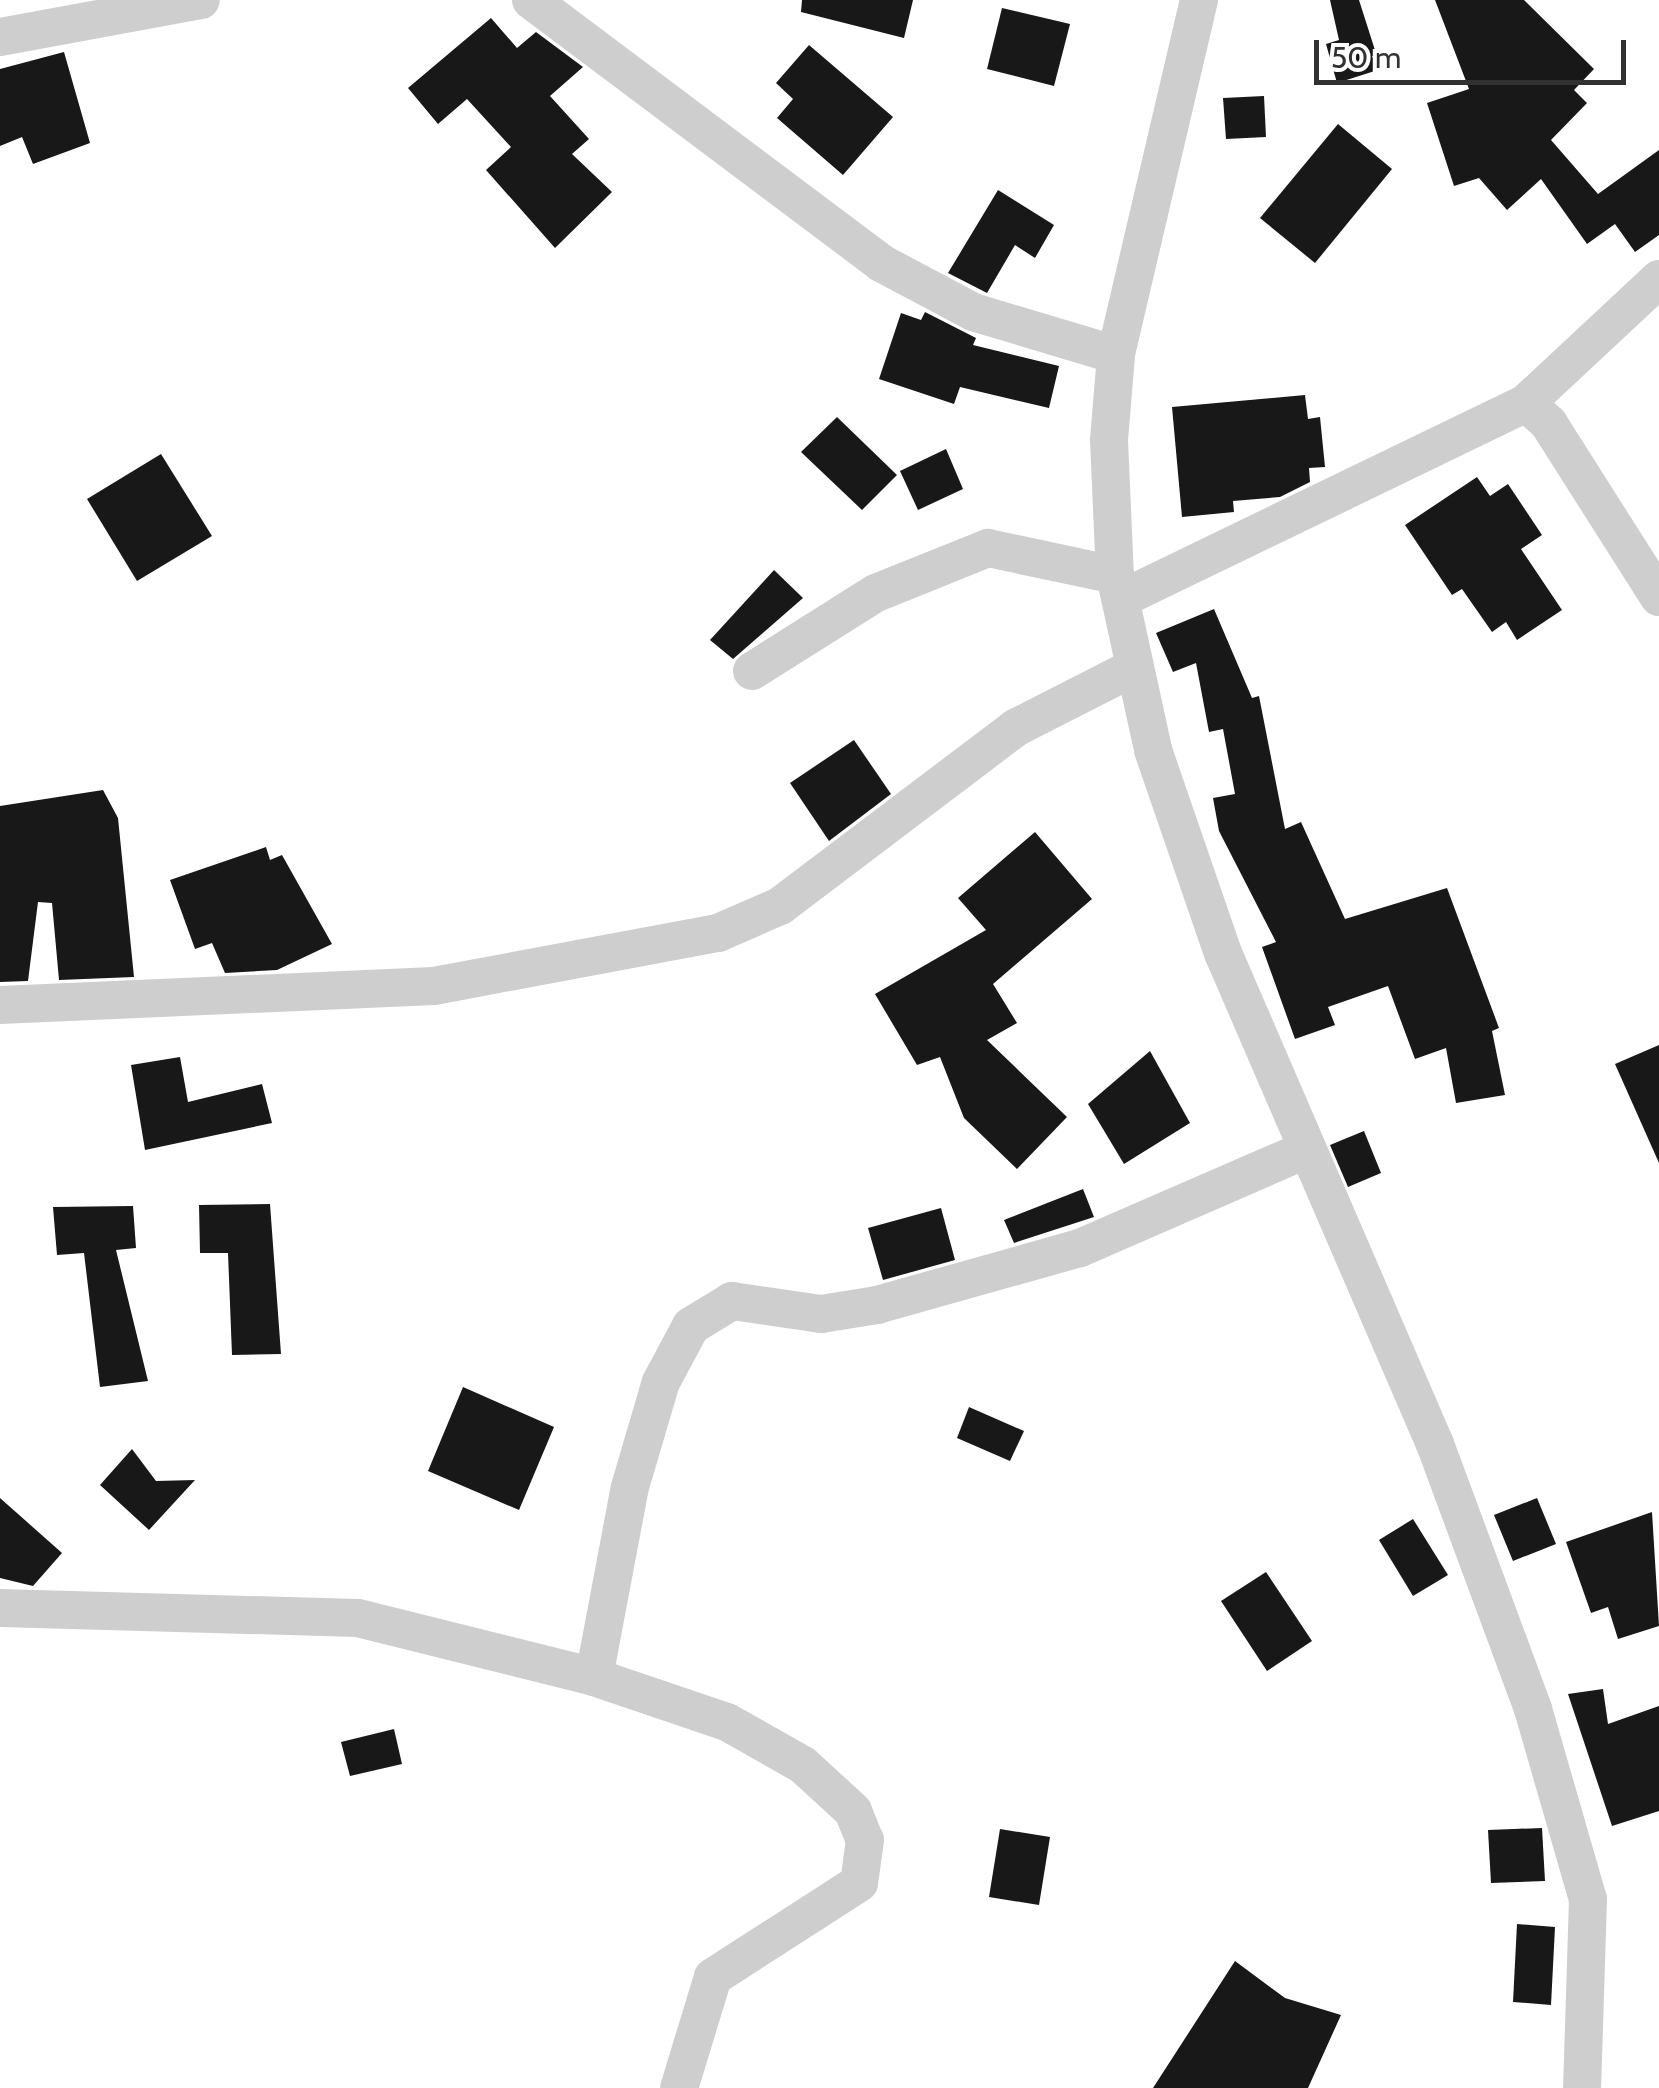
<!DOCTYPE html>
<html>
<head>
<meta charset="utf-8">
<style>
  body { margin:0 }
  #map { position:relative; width:1659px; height:2088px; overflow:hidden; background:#fff; font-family:Cabin,sans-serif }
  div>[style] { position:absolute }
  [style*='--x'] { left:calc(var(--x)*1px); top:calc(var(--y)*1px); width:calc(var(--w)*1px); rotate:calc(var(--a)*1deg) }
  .building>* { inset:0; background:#181818 }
  .minor>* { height:38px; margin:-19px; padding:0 19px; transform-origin:19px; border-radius:19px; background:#cecece }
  span { translate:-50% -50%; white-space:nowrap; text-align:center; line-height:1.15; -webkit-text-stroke:10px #fff; paint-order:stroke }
  .scale { position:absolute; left:1314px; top:40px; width:312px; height:45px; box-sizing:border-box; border:5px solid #313131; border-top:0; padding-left:12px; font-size:30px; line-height:35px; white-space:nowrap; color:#313131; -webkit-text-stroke:8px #fff; paint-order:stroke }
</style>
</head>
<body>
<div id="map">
  <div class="building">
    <i style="clip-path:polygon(802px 0,913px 0,904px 38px,801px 12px)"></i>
    <i style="clip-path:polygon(1330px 0,1359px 0,1381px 69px,1337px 83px,1326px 44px,1339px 40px)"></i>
    <i style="clip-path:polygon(1435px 0,1524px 0,1594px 69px,1574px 90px,1587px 103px,1551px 140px,1598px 194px,1659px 150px,1659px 235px,1635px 252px,1615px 224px,1587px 244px,1541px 179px,1507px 210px,1479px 178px,1454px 186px,1427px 103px,1469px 89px)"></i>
    <i style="clip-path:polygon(1002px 8px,1070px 24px,1054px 86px,987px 69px)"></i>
    <i style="clip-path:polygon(491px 18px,517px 48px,536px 32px,583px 67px,550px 96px,589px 139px,572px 154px,612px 192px,555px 248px,486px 170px,511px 147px,467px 99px,438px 124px,408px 88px)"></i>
    <i style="clip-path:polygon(809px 45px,893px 117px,843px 175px,777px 118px,793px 99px,776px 83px)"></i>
    <i style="clip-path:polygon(64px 52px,90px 143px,33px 164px,22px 137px,0 146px,0 69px)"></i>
    <i style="clip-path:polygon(1264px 96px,1266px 137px,1226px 139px,1223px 98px)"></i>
    <i style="clip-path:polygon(1338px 124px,1392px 169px,1315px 263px,1260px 218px)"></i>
    <i style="clip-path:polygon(998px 190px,1054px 225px,1035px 258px,1015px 245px,987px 293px,948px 273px)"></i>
    <i style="clip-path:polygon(925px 312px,976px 338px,973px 345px,1059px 366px,1049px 408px,960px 387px,954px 404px,879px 379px,901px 313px,921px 320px)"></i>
    <i style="clip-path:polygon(1305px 395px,1308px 419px,1320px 417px,1325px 467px,1309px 468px,1310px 482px,1280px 497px,1233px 501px,1234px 512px,1182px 517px,1172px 407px)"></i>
    <i style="clip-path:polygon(837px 417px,897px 475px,862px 510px,801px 452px)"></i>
    <i style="clip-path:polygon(946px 449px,963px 489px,918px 510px,900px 471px)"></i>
    <i style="clip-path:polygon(161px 454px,212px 536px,137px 581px,87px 499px)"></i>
    <i style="clip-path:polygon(1477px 477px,1490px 496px,1508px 484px,1542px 535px,1521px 549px,1562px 610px,1517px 640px,1506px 622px,1492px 632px,1462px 589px,1452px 595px,1405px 525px)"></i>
    <i style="clip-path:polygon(774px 570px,803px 598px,733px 659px,710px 640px)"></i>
    <i style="clip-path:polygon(1214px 609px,1252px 698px,1259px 696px,1285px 829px,1301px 822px,1345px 919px,1447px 888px,1499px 1028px,1492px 1031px,1505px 1095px,1456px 1103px,1446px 1048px,1415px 1059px,1388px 986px,1328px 1007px,1335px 1025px,1295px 1039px,1262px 947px,1276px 942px,1219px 831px,1213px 798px,1235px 794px,1223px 729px,1209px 732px,1196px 663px,1173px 672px,1156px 633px)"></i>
    <i style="clip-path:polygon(854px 740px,891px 794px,829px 841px,790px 783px)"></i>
    <i style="clip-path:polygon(103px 790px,118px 818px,134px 977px,59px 980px,52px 903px,38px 902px,28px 981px,0 982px,0 806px)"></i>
    <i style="clip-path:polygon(1035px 832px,1092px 899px,993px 984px,1017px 1023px,987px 1040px,1067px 1117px,1017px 1169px,964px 1118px,940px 1057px,917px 1065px,875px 994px,986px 930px,958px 898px)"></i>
    <i style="clip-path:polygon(266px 847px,270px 860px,282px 855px,332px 944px,277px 970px,225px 973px,212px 943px,195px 949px,170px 880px)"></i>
    <i style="clip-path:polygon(1659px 1045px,1659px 1163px,1615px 1064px)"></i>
    <i style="clip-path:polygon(1150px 1051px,1190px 1123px,1124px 1164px,1088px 1104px)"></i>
    <i style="clip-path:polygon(180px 1057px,188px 1102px,262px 1084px,272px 1123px,145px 1150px,131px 1065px)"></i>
    <i style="clip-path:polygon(1364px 1131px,1381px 1173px,1348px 1187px,1330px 1145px)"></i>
    <i style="clip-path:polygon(1083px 1189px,1094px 1217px,1014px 1243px,1004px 1220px)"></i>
    <i style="clip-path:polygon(270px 1204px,281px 1354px,232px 1355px,228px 1253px,200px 1253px,199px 1205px)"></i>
    <i style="clip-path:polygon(133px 1206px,136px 1248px,116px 1250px,148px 1381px,100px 1387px,84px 1253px,57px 1255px,53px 1207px)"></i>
    <i style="clip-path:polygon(941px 1208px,955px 1260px,883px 1280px,868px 1228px)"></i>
    <i style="clip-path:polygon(463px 1387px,554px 1427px,519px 1510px,428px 1471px)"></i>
    <i style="clip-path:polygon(969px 1407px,1024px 1431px,1010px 1461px,957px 1438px)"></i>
    <i style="clip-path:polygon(132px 1449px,156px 1481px,195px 1480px,149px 1530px,100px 1485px)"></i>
    <i style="clip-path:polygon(0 1498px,62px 1553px,33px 1586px,0 1578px)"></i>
    <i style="clip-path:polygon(1537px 1498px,1556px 1544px,1513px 1561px,1494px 1515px)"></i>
    <i style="clip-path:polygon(1652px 1512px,1659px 1626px,1618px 1639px,1608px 1607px,1591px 1613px,1566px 1542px)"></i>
    <i style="clip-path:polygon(1413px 1519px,1448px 1575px,1413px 1596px,1379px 1540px)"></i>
    <i style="clip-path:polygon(1266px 1572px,1312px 1641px,1267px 1671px,1221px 1601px)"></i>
    <i style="clip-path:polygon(1603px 1689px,1608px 1724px,1659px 1706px,1659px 1811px,1612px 1826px,1568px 1694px)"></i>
    <i style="clip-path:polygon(394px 1729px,402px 1764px,350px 1776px,341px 1742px)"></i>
    <i style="clip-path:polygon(1542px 1828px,1545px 1881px,1491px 1883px,1488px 1830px)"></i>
    <i style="clip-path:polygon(1000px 1829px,1050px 1837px,1039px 1905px,989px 1897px)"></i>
    <i style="clip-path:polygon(1517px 1924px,1555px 1927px,1551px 2005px,1513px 2002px)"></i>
    <i style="clip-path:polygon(1235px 1961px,1285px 1998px,1341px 2015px,1308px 2088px,1153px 2088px)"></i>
  </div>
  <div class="minor">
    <i style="--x:531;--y:0;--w:438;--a:36.9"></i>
    <i style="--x:881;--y:263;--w:104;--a:28"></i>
    <i style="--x:973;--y:312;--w:149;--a:16.7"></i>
    <i style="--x:1199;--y:0;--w:365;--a:103.2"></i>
    <i style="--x:1116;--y:355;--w:85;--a:94.7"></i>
    <i style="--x:1109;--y:440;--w:135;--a:87.5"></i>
    <i style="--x:1115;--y:575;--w:179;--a:77.7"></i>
    <i style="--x:1153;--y:750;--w:215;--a:71"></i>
    <i style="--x:1223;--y:953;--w:535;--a:66.65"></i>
    <i style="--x:1435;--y:1444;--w:283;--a:69.7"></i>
    <i style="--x:1533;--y:1709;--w:198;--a:73.9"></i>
    <i style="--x:1588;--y:1899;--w:189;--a:91.8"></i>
    <i style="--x:0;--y:37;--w:204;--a:-10.4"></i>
    <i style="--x:1526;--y:403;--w:31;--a:42"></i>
    <i style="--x:1549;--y:424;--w:205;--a:57.6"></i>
    <i style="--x:1121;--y:599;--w:450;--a:-25.8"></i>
    <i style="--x:1526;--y:403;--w:182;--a:-43"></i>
    <i style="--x:752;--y:671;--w:146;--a:-32.2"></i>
    <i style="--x:876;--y:593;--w:121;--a:-21.9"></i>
    <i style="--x:988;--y:548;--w:130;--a:12"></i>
    <i style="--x:0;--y:1005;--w:434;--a:-2.5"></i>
    <i style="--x:434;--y:986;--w:289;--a:-10.6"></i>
    <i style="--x:718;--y:933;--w:68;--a:-23.5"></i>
    <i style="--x:780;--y:906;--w:295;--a:-37.1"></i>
    <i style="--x:1015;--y:728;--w:132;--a:-27"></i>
    <i style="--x:0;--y:1608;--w:358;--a:1.6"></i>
    <i style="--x:358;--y:1618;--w:243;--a:14"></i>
    <i style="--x:594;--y:1677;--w:140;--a:18.7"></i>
    <i style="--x:727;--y:1722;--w:87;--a:29.5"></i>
    <i style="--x:803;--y:1765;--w:68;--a:42.6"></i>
    <i style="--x:853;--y:1811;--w:31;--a:68"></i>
    <i style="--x:865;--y:1840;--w:43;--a:97.9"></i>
    <i style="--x:859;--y:1883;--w:174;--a:147.2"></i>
    <i style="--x:713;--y:1977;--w:116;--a:107"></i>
    <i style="--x:594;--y:1677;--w:193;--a:-79.3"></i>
    <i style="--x:630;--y:1487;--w:109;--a:-73.6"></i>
    <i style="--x:661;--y:1382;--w:64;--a:-61.8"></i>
    <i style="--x:691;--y:1326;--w:48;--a:-31.4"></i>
    <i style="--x:732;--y:1301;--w:90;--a:8.3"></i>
    <i style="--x:821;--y:1314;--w:57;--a:-9.1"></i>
    <i style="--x:877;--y:1305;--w:211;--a:-15.7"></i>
    <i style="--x:1080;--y:1248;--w:243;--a:-23.5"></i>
  </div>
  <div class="scale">50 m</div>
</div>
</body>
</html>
